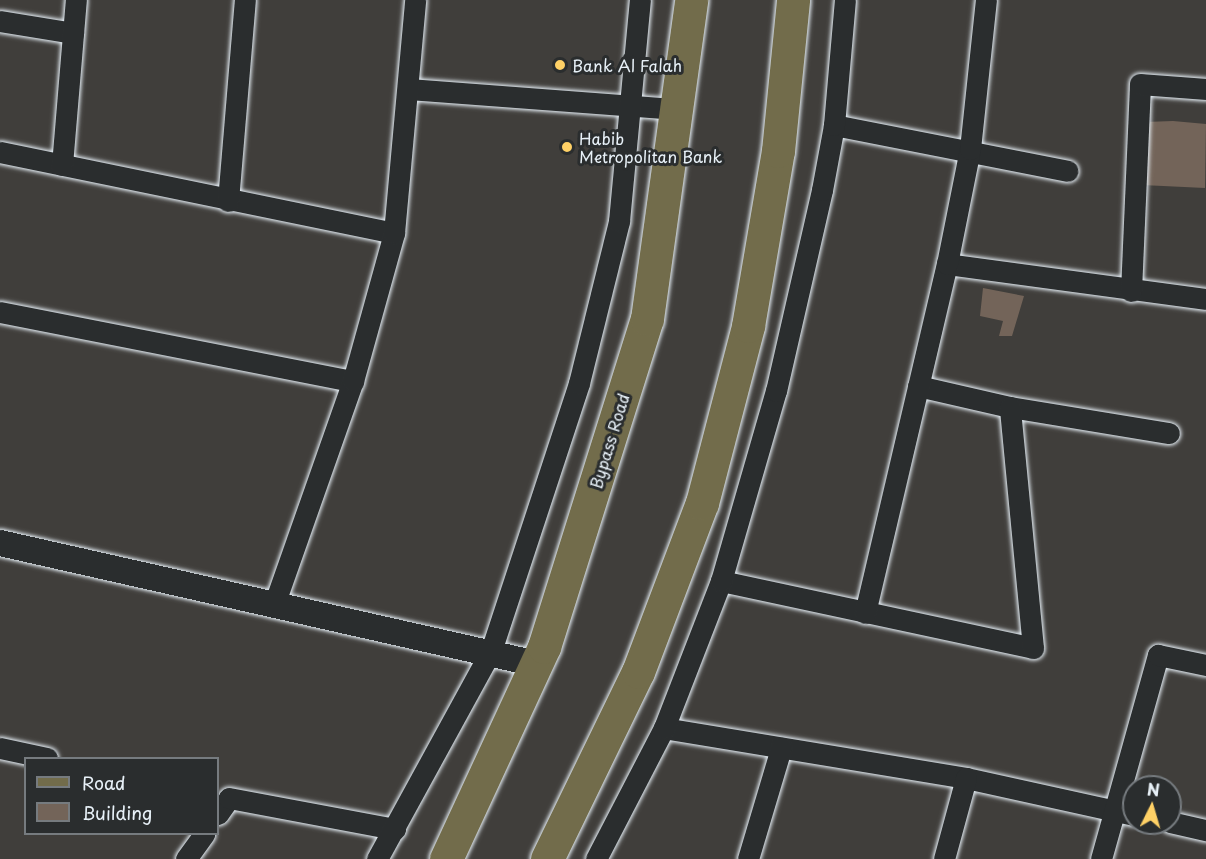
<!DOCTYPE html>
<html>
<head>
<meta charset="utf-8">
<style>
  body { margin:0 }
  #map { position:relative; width:1206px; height:859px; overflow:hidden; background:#403e3b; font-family:"Playpen Sans",sans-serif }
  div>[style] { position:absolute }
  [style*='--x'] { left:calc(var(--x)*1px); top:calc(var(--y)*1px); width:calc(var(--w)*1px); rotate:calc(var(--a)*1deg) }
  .building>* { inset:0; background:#736459 }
  .roads { filter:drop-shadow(0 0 2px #e8f1f8) drop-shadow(0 0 2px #e8f1f8) }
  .minor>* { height:21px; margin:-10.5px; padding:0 10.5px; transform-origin:10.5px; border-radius:10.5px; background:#2a2d2e }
  .tertiary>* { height:26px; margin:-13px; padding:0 13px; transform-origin:13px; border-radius:13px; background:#2a2d2e }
  .primary>* { height:33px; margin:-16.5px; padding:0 16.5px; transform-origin:16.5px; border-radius:16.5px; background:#726c4b }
  .dots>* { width:16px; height:16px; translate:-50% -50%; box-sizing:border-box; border:3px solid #2a2d2e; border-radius:50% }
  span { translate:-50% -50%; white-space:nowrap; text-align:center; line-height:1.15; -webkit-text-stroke:6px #2a2d2e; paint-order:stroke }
  .poi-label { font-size:16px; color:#e8f1f8 }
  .left { translate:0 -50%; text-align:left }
  .street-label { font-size:16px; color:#e8f1f8 }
  .legend { position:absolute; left:24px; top:757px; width:195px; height:78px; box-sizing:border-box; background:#2a2d2e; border:2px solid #767b7f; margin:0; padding:8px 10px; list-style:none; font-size:18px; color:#e8f1f8 }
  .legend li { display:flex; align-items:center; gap:12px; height:30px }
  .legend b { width:30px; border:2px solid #767b7f }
  .north { position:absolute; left:1122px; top:775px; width:60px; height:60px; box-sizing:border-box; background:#2a2d2e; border:2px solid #767b7f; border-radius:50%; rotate:5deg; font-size:16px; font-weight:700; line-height:24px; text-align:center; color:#e8f1f8 }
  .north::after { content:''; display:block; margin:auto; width:21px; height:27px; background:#ffd166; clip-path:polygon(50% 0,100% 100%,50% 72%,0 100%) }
</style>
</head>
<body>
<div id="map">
  <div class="building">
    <i style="clip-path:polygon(1173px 121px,1206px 124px,1205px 188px,1142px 185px,1145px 122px)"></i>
    <i style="clip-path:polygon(983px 288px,1024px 296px,1012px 336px,999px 336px,1003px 321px,980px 316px)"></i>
  </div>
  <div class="roads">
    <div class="minor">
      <i style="--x:0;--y:21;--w:74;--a:9.3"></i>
      <i style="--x:409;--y:89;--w:268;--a:4.3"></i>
      <i style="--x:834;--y:125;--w:238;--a:11.1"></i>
      <i style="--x:0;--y:152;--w:402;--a:11.6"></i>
      <i style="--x:62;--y:165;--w:166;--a:-85.2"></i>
      <i style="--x:228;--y:201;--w:202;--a:-85.2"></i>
      <i style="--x:947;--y:264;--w:261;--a:7.7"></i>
      <i style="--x:1131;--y:291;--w:207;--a:-87.5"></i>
      <i style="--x:1140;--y:84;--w:66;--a:4.3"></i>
      <i style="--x:0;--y:312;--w:360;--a:11.1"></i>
      <i style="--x:918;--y:386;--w:94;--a:12.9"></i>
      <i style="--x:1010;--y:407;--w:161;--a:9.3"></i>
      <i style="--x:721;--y:581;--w:319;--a:12.1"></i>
      <i style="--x:1033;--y:648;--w:242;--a:-95.5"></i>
      <i style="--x:275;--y:602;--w:234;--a:-70.6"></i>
      <i style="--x:353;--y:381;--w:154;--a:-74.5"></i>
      <i style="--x:394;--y:233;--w:234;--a:-84.8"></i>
      <i style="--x:865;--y:613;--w:359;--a:-76.8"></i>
      <i style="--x:947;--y:264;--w:117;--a:-78.7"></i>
      <i style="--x:970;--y:149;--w:150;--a:-83.9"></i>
      <i style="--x:664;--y:728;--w:306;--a:9.4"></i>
      <i style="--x:966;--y:778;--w:172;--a:12.4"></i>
      <i style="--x:0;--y:748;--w:48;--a:12"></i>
      <i style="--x:218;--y:814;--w:19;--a:-55"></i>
      <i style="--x:229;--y:798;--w:169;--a:10.6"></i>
      <i style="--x:1170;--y:822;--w:37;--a:13"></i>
      <i style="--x:186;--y:859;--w:31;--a:-54"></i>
      <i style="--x:377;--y:859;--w:237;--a:-61.3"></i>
      <i style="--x:491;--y:651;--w:282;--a:-71.8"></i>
      <i style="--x:579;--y:383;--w:167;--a:-76.1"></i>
      <i style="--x:619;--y:221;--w:222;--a:-84.6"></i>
      <i style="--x:596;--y:859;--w:148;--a:-62.6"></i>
      <i style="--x:664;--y:728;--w:158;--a:-68.8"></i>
      <i style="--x:721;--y:581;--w:198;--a:-73.9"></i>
      <i style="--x:776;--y:391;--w:206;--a:-77.1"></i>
      <i style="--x:822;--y:190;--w:66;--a:-79.5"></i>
      <i style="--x:834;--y:125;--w:125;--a:-85"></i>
      <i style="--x:748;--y:859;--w:116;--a:-73.4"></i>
      <i style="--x:944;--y:859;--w:84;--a:-74.8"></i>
      <i style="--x:1101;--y:859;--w:212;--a:-74.4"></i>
      <i style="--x:1158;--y:655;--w:49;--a:11.8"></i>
    </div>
    <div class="tertiary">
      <i style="--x:0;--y:543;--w:550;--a:12.7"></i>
    </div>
    <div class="primary">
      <i style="--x:446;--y:859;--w:234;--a:-65.2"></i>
      <i style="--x:544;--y:647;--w:344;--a:-72.6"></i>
      <i style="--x:647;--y:319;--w:322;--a:-82.1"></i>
      <i style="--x:547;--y:859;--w:208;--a:-64.1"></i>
      <i style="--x:638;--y:672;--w:181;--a:-69.3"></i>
      <i style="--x:702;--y:503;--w:183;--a:-75.4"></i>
      <i style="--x:748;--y:326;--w:178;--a:-80.3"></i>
      <i style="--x:778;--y:151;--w:152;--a:-84.3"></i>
    </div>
  </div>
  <div class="dots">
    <i style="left:560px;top:65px;background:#ffd166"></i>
    <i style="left:567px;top:147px;background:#ffd166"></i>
  </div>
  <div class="poi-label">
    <span class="left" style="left:572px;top:65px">Bank Al Falah</span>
    <span class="left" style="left:579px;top:147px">Habib<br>Metropolitan Bank</span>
  </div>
  <div class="street-label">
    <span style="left:609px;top:441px;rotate:-73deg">Bypass Road</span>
  </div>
  <ul class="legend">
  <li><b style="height:8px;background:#726c4b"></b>Road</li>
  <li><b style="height:16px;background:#736459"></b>Building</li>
  </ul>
  <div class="north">N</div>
</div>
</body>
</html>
